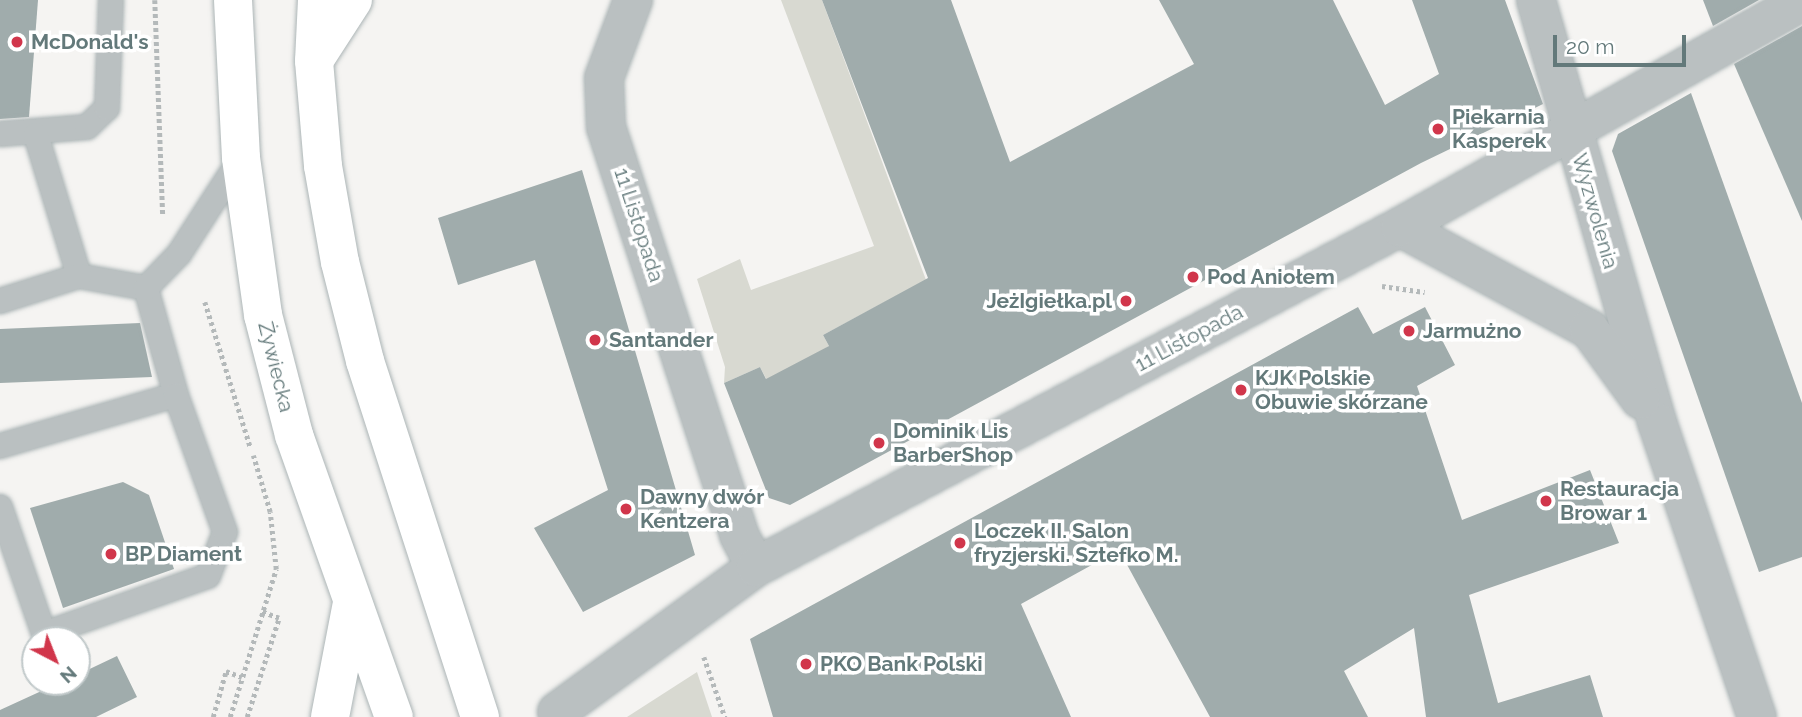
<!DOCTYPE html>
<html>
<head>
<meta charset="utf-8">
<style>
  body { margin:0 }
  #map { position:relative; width:1802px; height:717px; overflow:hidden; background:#f5f4f2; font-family:Raleway,sans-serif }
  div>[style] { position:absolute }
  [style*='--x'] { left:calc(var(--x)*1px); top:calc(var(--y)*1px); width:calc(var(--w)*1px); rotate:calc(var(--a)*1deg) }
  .green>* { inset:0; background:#d8d9d1 }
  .building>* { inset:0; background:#a0acac }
  .path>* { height:4.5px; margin-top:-2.25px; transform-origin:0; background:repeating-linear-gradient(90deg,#b4b9ba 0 3.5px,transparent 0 7px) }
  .roads { filter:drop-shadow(0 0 2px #acb5b6) drop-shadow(0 0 2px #acb5b6) }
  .lane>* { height:24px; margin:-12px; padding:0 12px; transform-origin:12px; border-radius:12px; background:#bac0c1 }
  .street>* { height:38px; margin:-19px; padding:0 19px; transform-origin:19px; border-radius:19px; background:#bac0c1 }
  .secondary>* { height:38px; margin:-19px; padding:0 19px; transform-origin:19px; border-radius:19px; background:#fff }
  .dots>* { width:19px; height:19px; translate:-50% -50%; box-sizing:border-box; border:4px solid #fff; border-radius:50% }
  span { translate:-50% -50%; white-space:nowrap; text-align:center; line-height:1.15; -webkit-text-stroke:7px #fff; paint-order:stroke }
  .poi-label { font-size:21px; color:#63797a; font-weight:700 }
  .left { translate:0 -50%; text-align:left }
  .right { translate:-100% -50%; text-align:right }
  .street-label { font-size:21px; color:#63797a }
  .north { position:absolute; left:21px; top:626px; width:70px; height:70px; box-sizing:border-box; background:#fff; border:2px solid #c1c9ca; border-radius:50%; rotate:138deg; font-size:19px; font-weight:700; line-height:28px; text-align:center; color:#63797a }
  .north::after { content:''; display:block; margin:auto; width:24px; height:32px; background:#d1364b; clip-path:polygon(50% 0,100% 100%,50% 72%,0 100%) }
  .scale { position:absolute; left:1553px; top:35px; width:133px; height:32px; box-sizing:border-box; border:4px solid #63797a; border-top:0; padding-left:9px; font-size:21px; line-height:24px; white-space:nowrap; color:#63797a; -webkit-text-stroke:5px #fff; paint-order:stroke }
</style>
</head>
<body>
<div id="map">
  <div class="green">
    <i style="clip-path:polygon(781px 0,822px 0,926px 280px,823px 335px,829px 346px,770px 386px,760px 367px,724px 383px,725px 367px,697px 279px,740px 259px,751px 290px,874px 246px)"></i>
    <i style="clip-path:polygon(697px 672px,712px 717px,627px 717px)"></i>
  </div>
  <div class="building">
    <i style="clip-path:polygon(0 0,38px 0,29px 117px,0 119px)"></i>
    <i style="clip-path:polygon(822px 0,951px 0,1010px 162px,1194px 64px,1159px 0,1333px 0,1385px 105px,1439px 74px,1412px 0,1505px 0,1543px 104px,1421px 163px,790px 505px,769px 498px,724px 383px,760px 367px,766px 379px,829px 346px,823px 335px,928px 278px)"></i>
    <i style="clip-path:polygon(1703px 0,1759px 0,1713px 26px)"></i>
    <i style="clip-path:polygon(1802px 26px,1802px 221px,1734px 64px)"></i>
    <i style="clip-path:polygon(1691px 93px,1802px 403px,1802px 557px,1759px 572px,1612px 151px,1618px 134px)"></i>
    <i style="clip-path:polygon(582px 170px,695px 555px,583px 612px,534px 528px,608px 490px,535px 260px,458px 285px,438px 218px)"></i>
    <i style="clip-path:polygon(1358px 307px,1373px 334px,1425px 307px,1455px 365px,1417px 386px,1462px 520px,1590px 470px,1619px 543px,1469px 595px,1498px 703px,1590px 675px,1603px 717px,1426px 717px,1414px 628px,1344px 671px,1368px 717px,1210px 717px,1119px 550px,1021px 604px,1071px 717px,773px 717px,750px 639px)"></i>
    <i style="clip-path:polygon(140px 323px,152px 377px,0 383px,0 329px)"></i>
    <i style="clip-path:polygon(123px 482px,149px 495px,174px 569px,63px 608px,30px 508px)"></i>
    <i style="clip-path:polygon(117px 656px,137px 697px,96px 717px,0 717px,0 710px,61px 682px,77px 682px,77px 675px)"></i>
  </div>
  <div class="path">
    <i style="--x:155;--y:0;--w:214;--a:87.9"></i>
    <i style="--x:1382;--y:286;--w:43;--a:7.9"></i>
    <i style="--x:205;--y:302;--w:151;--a:72.6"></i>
    <i style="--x:704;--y:657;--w:64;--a:70.7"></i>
    <i style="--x:213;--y:717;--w:48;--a:-74.2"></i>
    <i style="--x:226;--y:671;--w:17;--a:21"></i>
    <i style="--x:230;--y:717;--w:155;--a:-72.7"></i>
    <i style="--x:276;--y:569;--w:57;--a:-96"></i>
    <i style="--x:270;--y:512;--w:59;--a:-106.6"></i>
    <i style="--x:247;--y:717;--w:104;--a:-72.1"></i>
    <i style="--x:279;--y:618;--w:18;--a:-161"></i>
  </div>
  <div class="roads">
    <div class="lane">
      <i style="--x:0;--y:134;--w:87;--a:-4.6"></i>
      <i style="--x:87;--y:127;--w:28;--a:-44"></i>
      <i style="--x:107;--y:108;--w:108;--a:-87.9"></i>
      <i style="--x:36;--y:135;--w:147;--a:73"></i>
      <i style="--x:79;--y:276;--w:68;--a:10.2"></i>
      <i style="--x:0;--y:301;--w:83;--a:-17.6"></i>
      <i style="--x:0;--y:446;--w:183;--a:-16.2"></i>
      <i style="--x:176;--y:395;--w:111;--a:-105.7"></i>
      <i style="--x:146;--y:288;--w:47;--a:-45.9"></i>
      <i style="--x:179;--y:254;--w:114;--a:-57.1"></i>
      <i style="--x:0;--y:507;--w:134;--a:70.9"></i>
      <i style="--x:44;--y:634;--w:174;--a:-19.5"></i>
      <i style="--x:208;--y:576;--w:47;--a:-68.9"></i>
      <i style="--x:225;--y:532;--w:145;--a:-109.7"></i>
    </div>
    <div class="street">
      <i style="--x:633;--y:0;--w:83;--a:110.4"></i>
      <i style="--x:604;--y:78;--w:49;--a:87.7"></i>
      <i style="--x:606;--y:127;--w:429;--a:71.9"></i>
      <i style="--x:739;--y:535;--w:36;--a:62"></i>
      <i style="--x:1536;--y:0;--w:439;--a:74"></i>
      <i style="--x:1657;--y:422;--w:311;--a:71.3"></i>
      <i style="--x:1400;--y:227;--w:215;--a:28.4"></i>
      <i style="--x:1589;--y:329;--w:87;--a:53.9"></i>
      <i style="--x:557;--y:712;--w:246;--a:-36.1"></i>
      <i style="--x:756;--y:567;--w:728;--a:-27.83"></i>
      <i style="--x:1400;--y:227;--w:461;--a:-29.3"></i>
    </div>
    <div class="secondary">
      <i style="--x:233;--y:0;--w:158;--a:87.1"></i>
      <i style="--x:241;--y:158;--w:159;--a:82"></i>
      <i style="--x:263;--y:315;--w:124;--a:75.5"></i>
      <i style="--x:294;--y:435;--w:299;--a:70.5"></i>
      <i style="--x:317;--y:0;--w:61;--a:92.8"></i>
      <i style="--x:314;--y:61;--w:105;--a:85.1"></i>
      <i style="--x:323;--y:166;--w:97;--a:80"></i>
      <i style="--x:340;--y:262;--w:102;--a:75.8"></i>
      <i style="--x:365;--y:361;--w:374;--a:72.1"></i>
      <i style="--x:315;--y:59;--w:70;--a:-57.2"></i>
      <i style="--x:330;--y:717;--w:116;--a:-79.1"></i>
    </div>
  </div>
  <div class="dots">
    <i style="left:17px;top:42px;background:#d1364b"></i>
    <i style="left:1438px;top:129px;background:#d1364b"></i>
    <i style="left:1193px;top:277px;background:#d1364b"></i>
    <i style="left:1126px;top:301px;background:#d1364b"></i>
    <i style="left:1409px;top:331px;background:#d1364b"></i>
    <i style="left:595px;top:340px;background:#d1364b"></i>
    <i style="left:1241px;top:390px;background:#d1364b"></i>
    <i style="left:879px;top:443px;background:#d1364b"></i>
    <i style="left:1546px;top:501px;background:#d1364b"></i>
    <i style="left:626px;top:509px;background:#d1364b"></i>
    <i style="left:960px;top:543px;background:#d1364b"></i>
    <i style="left:111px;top:554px;background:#d1364b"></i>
    <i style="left:806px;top:664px;background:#d1364b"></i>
  </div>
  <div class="poi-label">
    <span class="left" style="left:31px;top:42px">McDonald's</span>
    <span class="left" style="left:1452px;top:129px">Piekarnia<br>Kasperek</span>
    <span class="left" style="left:1207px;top:277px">Pod Aniołem</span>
    <span class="right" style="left:1112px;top:301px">JeżIgiełka.pl</span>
    <span class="left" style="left:1423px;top:331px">Jarmużno</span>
    <span class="left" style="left:609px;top:340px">Santander</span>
    <span class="left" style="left:1255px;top:390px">KJK Polskie<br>Obuwie skórzane</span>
    <span class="left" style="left:893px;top:443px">Dominik Lis<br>BarberShop</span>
    <span class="left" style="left:1560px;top:501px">Restauracja<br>Browar 1</span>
    <span class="left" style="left:640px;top:509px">Dawny dwór<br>Kentzera</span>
    <span class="left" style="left:974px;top:543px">Loczek II. Salon<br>fryzjerski. Sztefko M.</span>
    <span class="left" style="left:125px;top:554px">BP Diament</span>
    <span class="left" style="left:820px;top:664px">PKO Bank Polski</span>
  </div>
  <div class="street-label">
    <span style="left:1595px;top:211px;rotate:74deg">Wyzwolenia</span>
    <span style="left:639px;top:225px;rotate:72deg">11 Listopada</span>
    <span style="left:1189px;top:338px;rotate:-28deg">11 Listopada</span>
    <span style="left:276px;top:367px;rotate:76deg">Żywiecka</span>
  </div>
  <div class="north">N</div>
  <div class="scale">20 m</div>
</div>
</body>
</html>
